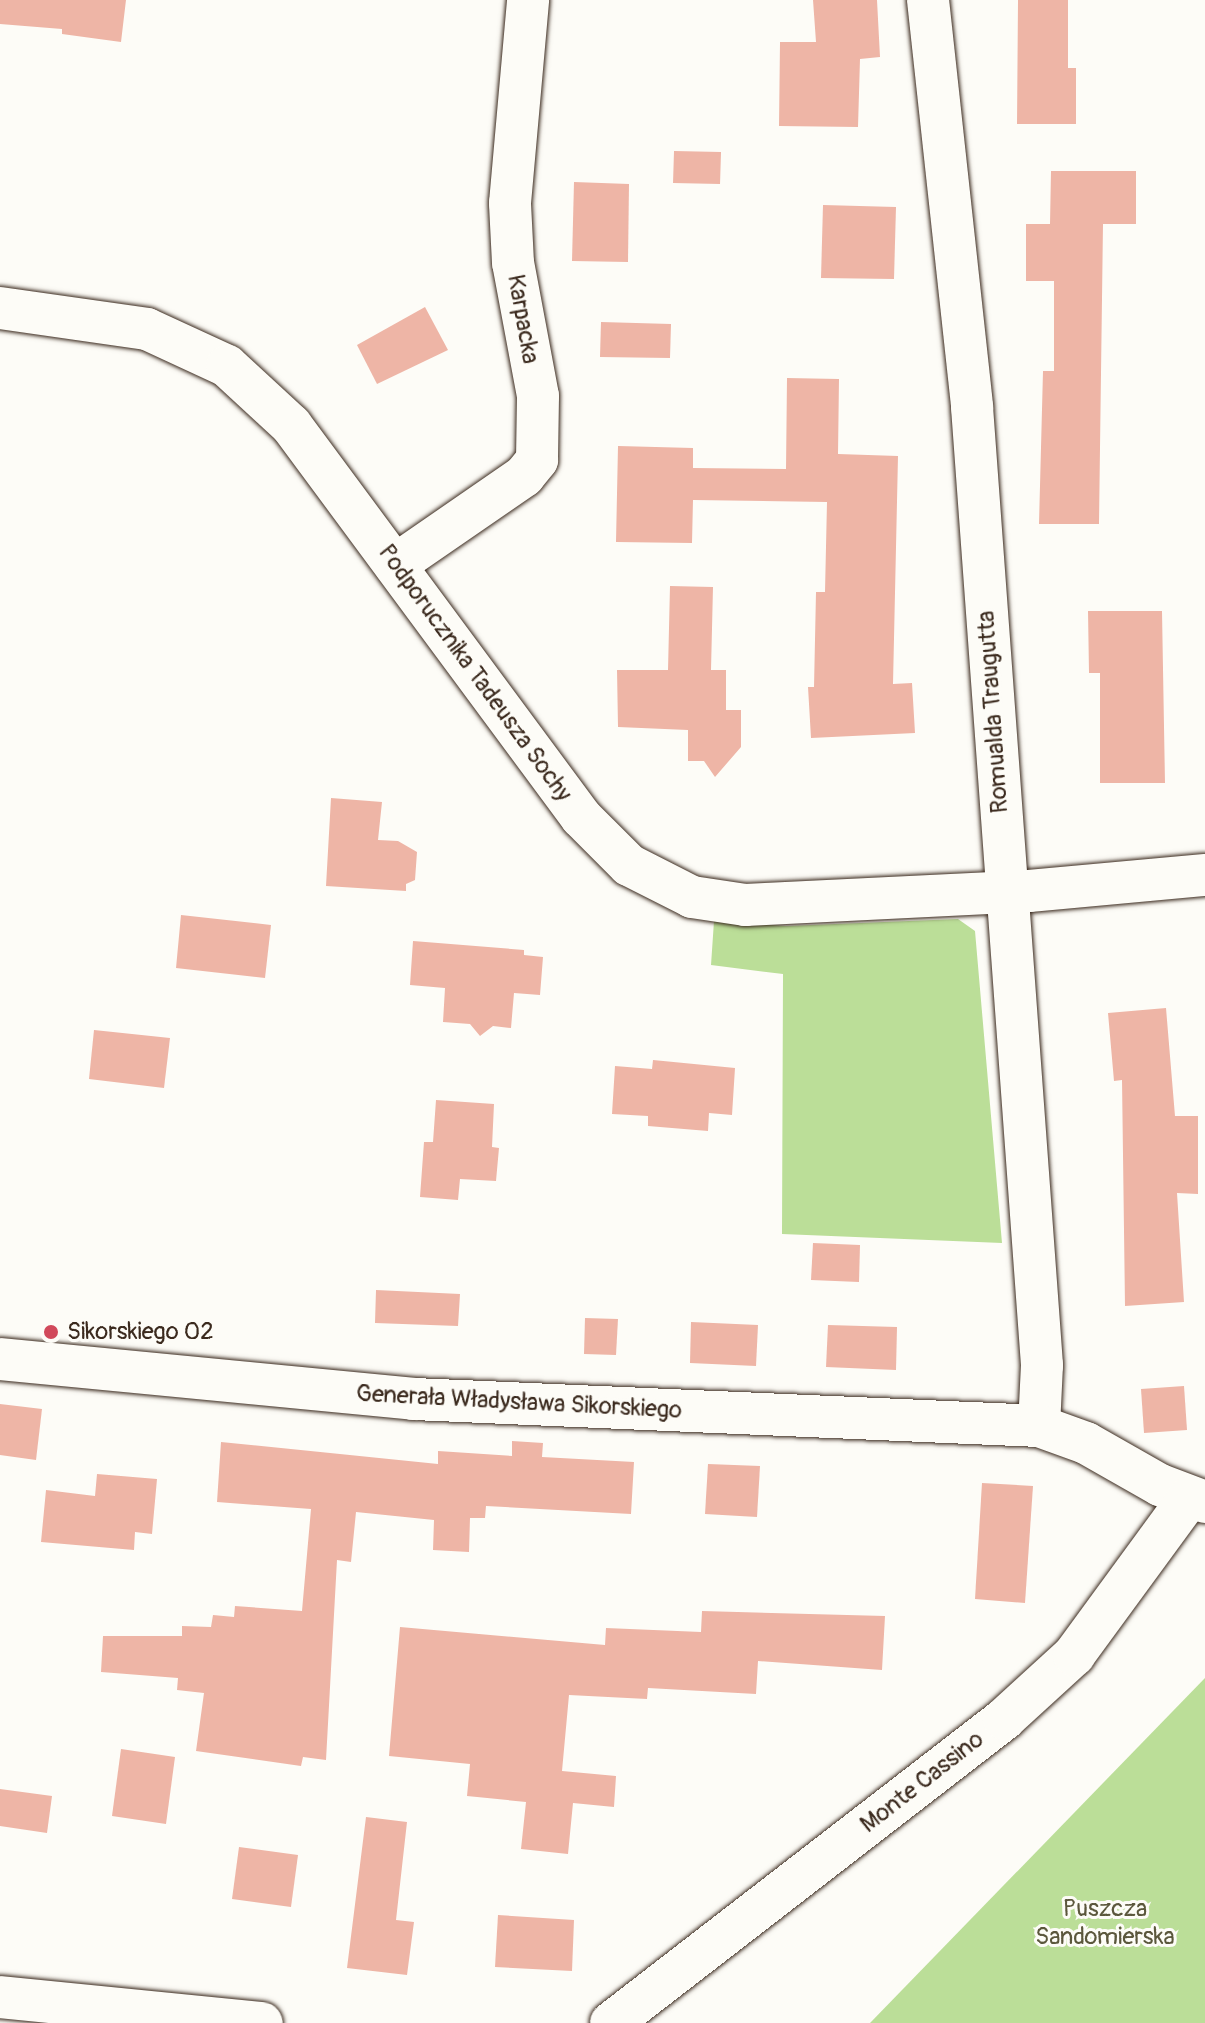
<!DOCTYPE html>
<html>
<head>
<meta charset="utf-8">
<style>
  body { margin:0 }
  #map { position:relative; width:1205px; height:2023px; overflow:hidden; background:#fdfcf7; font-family:Pangolin,sans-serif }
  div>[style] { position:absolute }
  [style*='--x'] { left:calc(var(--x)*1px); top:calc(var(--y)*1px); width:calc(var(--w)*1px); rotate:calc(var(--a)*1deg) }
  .green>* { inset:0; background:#bbde98 }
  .building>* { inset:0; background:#eeb5a6 }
  .roads { filter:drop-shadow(0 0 2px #3b2a1e) drop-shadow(0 0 2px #3b2a1e) }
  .street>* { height:42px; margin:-21px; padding:0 21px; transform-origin:21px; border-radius:21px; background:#fdfcf7 }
  .dots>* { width:22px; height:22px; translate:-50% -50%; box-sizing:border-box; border:4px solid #fdfcf7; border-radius:50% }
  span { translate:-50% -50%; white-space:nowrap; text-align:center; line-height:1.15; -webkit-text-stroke:6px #fdfcf7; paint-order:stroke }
  .street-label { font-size:24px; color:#3b2a1e }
  .poi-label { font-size:24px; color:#3b2a1e }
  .left { translate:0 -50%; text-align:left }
  .park-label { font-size:24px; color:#5b573c }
</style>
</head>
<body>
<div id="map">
  <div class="green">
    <i style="clip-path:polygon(958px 919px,975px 931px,1002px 1243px,782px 1234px,783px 974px,711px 965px,714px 921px,786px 926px)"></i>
    <i style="clip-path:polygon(1205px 1678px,1205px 2023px,870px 2023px)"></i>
  </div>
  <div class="building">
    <i style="clip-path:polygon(0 0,126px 0,121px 42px,62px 34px,62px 29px,0 24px)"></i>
    <i style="clip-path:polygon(813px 0,877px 0,880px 57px,860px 59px,858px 127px,779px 126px,780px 42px,816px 42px)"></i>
    <i style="clip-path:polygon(1018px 0,1068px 0,1068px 68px,1076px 68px,1076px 124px,1017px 124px)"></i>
    <i style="clip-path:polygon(674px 151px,721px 152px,720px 184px,673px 183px)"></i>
    <i style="clip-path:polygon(1051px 171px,1136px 171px,1136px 224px,1103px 224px,1099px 524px,1039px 524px,1043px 371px,1054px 371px,1054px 281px,1026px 281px,1026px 224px,1050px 224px)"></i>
    <i style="clip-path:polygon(574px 182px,629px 184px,628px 262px,572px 261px)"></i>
    <i style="clip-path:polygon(823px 205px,896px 207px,894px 279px,821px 278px)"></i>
    <i style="clip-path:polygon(425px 307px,448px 350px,377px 384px,357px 345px)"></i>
    <i style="clip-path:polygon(601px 322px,671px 324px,670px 358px,600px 357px)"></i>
    <i style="clip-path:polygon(787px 378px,839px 379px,838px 454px,898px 456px,893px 684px,912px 683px,915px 733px,811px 738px,808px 687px,814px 687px,816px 592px,825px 592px,827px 502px,693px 500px,692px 543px,616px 542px,618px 446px,693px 448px,693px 468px,786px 469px)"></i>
    <i style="clip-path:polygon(670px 586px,713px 587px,711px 670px,726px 670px,726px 710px,741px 710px,741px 747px,715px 777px,704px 761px,688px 761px,688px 730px,618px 727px,617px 670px,668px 670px)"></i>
    <i style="clip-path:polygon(1088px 611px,1162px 611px,1165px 783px,1100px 783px,1100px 673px,1089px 673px)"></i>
    <i style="clip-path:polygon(331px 798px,382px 802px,378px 840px,398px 841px,417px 852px,415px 880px,406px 884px,406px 891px,326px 886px)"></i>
    <i style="clip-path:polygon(181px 915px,271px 925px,265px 978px,176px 968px)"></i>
    <i style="clip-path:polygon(413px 941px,524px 950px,524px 955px,543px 957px,540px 995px,514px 993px,511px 1028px,493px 1026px,480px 1036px,470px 1024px,443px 1022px,445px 988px,410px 985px)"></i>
    <i style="clip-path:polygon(1166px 1008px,1175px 1116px,1198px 1116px,1198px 1194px,1177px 1193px,1184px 1302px,1125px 1306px,1122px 1080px,1114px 1081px,1108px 1013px)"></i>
    <i style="clip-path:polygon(94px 1030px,170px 1038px,164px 1088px,89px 1079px)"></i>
    <i style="clip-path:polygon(653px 1060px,735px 1068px,732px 1115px,709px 1113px,708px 1131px,648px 1126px,648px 1116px,612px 1114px,615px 1066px,652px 1069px)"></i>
    <i style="clip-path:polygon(436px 1100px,494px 1104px,492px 1147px,499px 1148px,496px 1181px,460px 1179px,458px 1200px,420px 1197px,424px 1142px,433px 1142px)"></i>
    <i style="clip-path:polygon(813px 1243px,860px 1245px,859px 1282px,811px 1280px)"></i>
    <i style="clip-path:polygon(376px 1290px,460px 1294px,458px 1326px,375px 1323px)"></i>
    <i style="clip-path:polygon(585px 1318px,618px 1319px,616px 1355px,584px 1354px)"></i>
    <i style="clip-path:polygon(691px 1322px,758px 1325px,756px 1366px,690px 1363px)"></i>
    <i style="clip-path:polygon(828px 1325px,897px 1327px,896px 1370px,826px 1367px)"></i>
    <i style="clip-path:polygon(1184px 1386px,1187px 1430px,1144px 1433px,1141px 1389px)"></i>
    <i style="clip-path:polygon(0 1404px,42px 1409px,36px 1460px,0 1455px)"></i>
    <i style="clip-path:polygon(512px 1441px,543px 1443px,542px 1457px,634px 1462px,631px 1514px,486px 1506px,485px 1518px,470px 1518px,469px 1552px,433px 1550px,434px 1520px,356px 1512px,351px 1562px,337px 1560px,326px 1760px,303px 1757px,301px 1766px,196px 1751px,204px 1693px,177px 1690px,178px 1678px,101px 1672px,103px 1636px,182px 1636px,182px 1626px,211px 1627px,213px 1615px,234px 1617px,235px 1606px,302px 1611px,311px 1509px,217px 1502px,221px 1442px,438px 1464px,438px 1451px,512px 1456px)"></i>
    <i style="clip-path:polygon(708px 1464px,760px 1466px,757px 1517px,705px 1514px)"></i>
    <i style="clip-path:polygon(97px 1474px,157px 1479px,152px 1534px,135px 1532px,134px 1550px,41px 1542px,46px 1490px,95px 1496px)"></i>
    <i style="clip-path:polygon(982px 1483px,1033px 1486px,1025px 1603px,975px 1599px)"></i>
    <i style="clip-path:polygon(702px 1611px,885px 1616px,882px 1670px,758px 1661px,756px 1694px,648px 1688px,647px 1699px,569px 1695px,562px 1771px,616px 1776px,614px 1807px,573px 1803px,568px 1854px,521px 1849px,526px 1802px,467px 1796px,470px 1764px,389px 1756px,400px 1627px,605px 1645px,606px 1628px,701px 1632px)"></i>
    <i style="clip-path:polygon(121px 1749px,175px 1757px,166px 1824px,112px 1816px)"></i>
    <i style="clip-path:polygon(0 1789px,52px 1796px,47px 1833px,0 1826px)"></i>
    <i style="clip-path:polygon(366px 1817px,407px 1822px,396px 1920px,414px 1922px,407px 1975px,347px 1968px)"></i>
    <i style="clip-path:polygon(239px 1847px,298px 1855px,291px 1907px,232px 1899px)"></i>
    <i style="clip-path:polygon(498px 1915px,574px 1920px,572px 1971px,495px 1967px)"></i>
  </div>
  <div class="roads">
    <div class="street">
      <i style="--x:928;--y:0;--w:409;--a:83.8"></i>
      <i style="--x:972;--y:407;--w:961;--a:85.82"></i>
      <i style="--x:1042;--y:1365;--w:61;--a:92.8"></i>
      <i style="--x:0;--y:308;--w:148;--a:8.1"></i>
      <i style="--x:147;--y:329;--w:88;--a:24.8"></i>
      <i style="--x:227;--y:366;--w:87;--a:42.7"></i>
      <i style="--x:291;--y:425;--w:488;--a:53.5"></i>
      <i style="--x:581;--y:817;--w:68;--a:45"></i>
      <i style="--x:629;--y:865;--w:71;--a:26.9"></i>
      <i style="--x:692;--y:897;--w:54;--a:8.6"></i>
      <i style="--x:745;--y:905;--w:284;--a:-2.8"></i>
      <i style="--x:1029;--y:891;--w:177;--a:-5.2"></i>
      <i style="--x:395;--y:565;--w:157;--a:-34.6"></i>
      <i style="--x:524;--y:476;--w:21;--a:-51"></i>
      <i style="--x:537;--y:460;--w:64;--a:-89.1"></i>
      <i style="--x:538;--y:396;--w:135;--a:-100.6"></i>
      <i style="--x:513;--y:263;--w:60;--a:-92.9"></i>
      <i style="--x:510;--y:203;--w:204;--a:-84.9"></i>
      <i style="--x:0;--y:1359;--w:416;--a:5.5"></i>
      <i style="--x:414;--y:1399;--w:626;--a:2.47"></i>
      <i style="--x:1039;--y:1426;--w:50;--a:19.9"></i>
      <i style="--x:1086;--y:1443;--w:85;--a:29.6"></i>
      <i style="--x:1160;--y:1485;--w:48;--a:20.7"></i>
      <i style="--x:0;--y:1997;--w:263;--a:5.7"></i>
      <i style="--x:611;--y:2023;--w:497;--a:-37.7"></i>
      <i style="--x:1004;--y:1719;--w:95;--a:-42.4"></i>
      <i style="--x:1074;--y:1655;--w:195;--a:-53.8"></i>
    </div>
  </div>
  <div class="dots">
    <i style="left:51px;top:1332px;background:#d1495b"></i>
  </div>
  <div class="street-label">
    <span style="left:523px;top:319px;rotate:80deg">Karpacka</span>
    <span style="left:475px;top:673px;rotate:54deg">Podporucznika Tadeusza Sochy</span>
    <span style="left:993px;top:712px;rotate:-94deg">Romualda Traugutta</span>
    <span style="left:519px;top:1402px;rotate:3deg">Generała Władysława Sikorskiego</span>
    <span style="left:922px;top:1782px;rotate:-38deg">Monte Cassino</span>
  </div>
  <div class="poi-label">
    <span class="left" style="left:67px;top:1332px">Sikorskiego 02</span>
  </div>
  <div class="park-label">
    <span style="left:1105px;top:1923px">Puszcza<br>Sandomierska</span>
  </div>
</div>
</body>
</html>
